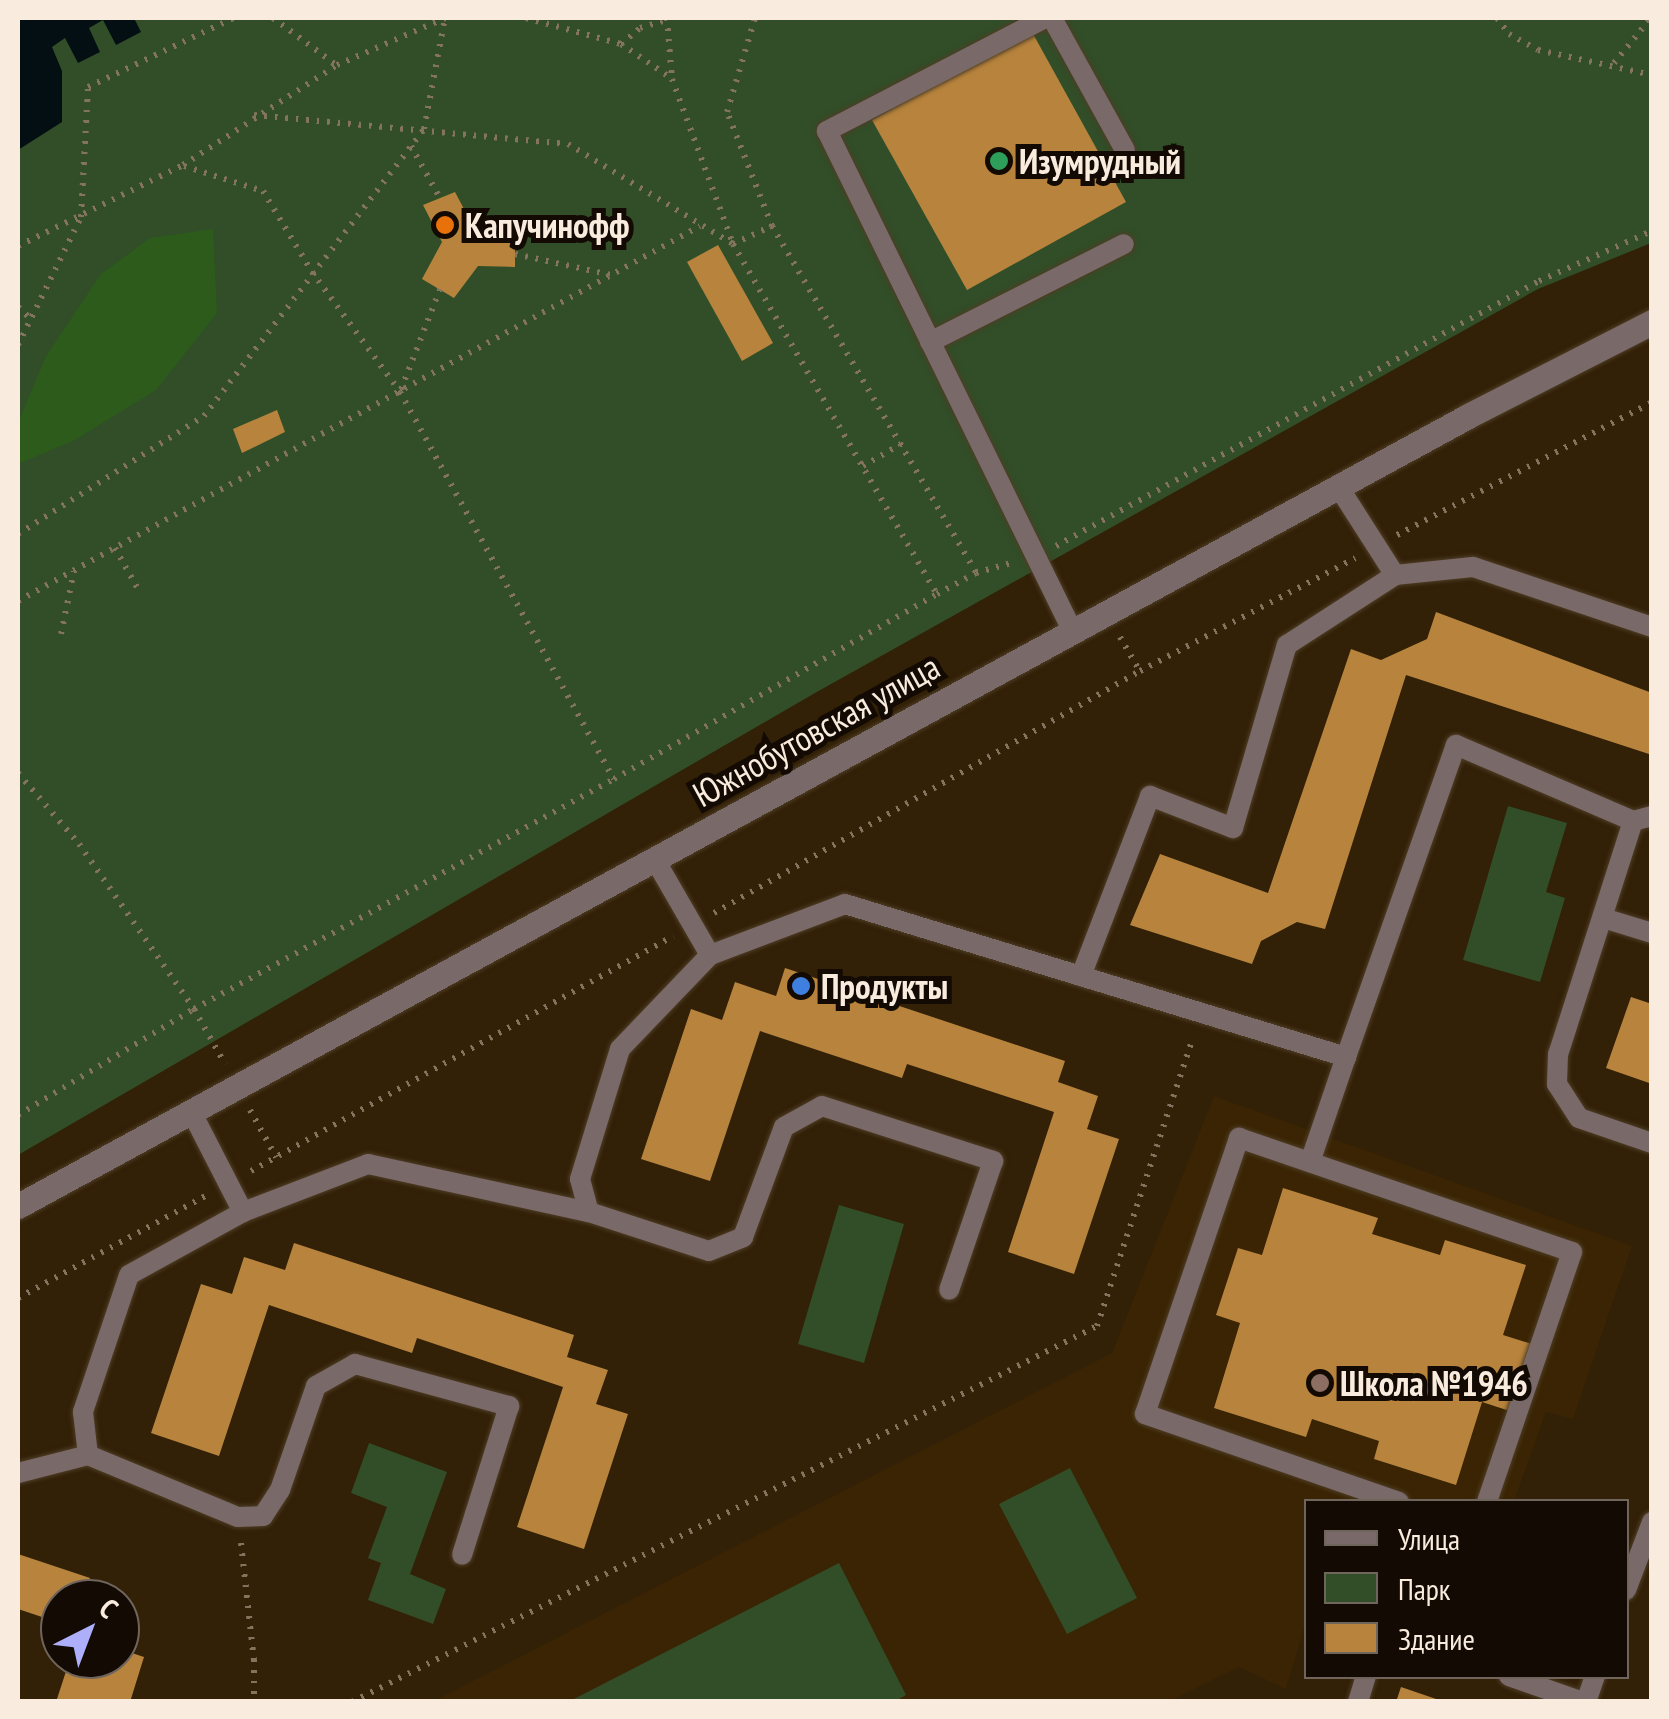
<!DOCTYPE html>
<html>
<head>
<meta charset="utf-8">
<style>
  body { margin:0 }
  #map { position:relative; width:1669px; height:1719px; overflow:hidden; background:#322007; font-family:"PT Sans Narrow",sans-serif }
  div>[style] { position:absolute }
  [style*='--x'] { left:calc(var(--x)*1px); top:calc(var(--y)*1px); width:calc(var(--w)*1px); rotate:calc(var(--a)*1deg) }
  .built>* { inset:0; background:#3a2403 }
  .green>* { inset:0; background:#314e28 }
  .forest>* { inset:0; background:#2c5b1b }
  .water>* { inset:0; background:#030f13 }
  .building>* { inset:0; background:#b8843d }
  .path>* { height:6px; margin-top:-3px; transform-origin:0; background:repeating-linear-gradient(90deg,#83735f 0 2.5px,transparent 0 10.5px) }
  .roads { filter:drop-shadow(0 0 2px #4e3d25) drop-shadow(0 0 2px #4e3d25) }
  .service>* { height:20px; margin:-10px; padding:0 10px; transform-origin:10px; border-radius:10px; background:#7a6969 }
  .tertiary>* { height:25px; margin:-12.5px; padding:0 12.5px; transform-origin:12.5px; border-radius:12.5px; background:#7a6969 }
  .dots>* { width:28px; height:28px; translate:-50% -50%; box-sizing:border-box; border:5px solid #130b03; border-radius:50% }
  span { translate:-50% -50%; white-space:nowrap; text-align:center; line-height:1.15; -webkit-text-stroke:10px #130b03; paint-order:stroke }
  .poi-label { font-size:35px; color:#f9ecde; font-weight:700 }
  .left { translate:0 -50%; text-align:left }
  .street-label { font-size:35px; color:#f9ecde }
  .frame { position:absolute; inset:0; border:20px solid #f9ecde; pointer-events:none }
  .legend { position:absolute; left:1304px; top:1499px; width:325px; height:180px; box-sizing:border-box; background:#130b03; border:2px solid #6f655b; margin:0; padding:12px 18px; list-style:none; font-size:30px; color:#f9ecde }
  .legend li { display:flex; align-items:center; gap:20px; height:50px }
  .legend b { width:50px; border:2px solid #6f655b }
  .north { position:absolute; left:40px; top:1579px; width:100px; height:100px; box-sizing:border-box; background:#130b03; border:2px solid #6f655b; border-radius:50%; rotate:42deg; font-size:28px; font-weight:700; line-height:40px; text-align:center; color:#f9ecde }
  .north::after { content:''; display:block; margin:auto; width:35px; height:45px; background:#adaffb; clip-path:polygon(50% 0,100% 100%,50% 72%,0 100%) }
</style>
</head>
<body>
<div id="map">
  <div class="built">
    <i style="clip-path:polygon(1214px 1096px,1632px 1246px,1573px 1419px,1546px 1412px,1514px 1501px,1306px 1502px,1306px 1621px,1286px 1689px,1239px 1667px,1168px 1702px,432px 1702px,1112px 1353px)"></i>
  </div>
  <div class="green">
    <i style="clip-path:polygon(18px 18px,1651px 18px,1651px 243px,1538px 289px,815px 693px,18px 1155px)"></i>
    <i style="clip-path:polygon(1508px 806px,1567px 823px,1546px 892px,1565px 898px,1540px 982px,1463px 960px)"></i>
    <i style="clip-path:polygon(839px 1205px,904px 1224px,864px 1363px,798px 1344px)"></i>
    <i style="clip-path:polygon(369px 1443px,447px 1472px,410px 1574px,446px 1589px,433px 1624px,368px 1600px,381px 1563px,368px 1558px,387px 1507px,351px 1493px)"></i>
    <i style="clip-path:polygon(1070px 1468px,1137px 1598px,1067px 1634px,999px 1504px)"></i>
    <i style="clip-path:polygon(839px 1563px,906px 1695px,894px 1702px,570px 1701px)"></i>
  </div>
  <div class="forest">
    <i style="clip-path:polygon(213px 229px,217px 313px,156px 390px,75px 440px,18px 464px,18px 423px,46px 356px,101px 274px,150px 238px)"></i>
  </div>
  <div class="water">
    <i style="clip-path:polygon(18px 18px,134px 18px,141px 32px,116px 45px,103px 20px,89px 28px,100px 52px,78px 63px,65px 38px,52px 47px,62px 71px,62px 122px,18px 150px)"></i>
  </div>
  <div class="building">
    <i style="clip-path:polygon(1032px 32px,1126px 202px,967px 290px,872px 120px)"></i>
    <i style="clip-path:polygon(455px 192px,475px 230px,515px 240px,515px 267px,478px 266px,454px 298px,422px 279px,442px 242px,423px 205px)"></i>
    <i style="clip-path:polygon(718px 245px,773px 343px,742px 361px,687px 262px)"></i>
    <i style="clip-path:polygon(277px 410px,285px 432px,242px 453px,233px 429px)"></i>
    <i style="clip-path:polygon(1436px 612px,1652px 693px,1652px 755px,1406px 675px,1325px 929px,1297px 922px,1261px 941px,1252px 964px,1130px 925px,1160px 854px,1268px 893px,1351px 649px,1381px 660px,1427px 639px)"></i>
    <i style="clip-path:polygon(785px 968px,1065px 1061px,1058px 1082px,1098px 1096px,1087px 1129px,1119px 1139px,1074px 1274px,1008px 1252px,1054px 1112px,907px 1064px,902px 1078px,760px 1031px,710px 1181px,641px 1159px,691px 1009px,722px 1020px,735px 982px,776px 996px)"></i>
    <i style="clip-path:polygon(1631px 997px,1652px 1004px,1652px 1084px,1606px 1068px)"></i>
    <i style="clip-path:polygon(1283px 1188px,1378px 1218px,1372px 1234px,1440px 1255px,1445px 1240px,1526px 1265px,1503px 1335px,1538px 1346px,1516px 1413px,1482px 1402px,1456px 1485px,1374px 1459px,1379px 1441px,1312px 1419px,1306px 1437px,1214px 1408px,1240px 1323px,1216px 1315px,1238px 1248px,1262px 1255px)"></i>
    <i style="clip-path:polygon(294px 1243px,574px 1335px,567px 1357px,608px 1370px,596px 1404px,628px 1414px,584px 1549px,517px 1527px,563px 1387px,417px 1338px,412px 1353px,269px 1305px,219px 1456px,151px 1433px,201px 1284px,232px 1294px,244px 1257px,285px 1270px)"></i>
    <i style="clip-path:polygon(18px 1554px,90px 1578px,84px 1599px,60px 1599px,60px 1623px,18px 1609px)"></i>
    <i style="clip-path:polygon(120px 1649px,144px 1657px,130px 1702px,56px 1702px,70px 1659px,120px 1659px)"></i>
    <i style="clip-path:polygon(1401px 1687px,1442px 1701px,1442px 1702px,1396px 1702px)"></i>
  </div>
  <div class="path">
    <i style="--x:273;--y:18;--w:79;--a:36.7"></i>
    <i style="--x:526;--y:18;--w:98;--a:15.3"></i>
    <i style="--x:621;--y:44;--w:60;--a:34.2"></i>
    <i style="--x:667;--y:18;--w:61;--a:85.3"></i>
    <i style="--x:672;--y:79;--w:176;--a:69.7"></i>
    <i style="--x:733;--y:244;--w:405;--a:59.8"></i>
    <i style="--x:1497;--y:18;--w:20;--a:53"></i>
    <i style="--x:1509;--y:34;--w:33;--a:29"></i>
    <i style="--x:1538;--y:50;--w:117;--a:12.4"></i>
    <i style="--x:621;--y:44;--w:25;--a:-40"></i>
    <i style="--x:640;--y:28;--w:28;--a:-17"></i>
    <i style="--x:1614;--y:63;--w:58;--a:-50.6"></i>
    <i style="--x:254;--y:115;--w:315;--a:5.3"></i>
    <i style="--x:568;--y:144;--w:193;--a:31.2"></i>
    <i style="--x:733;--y:244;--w:43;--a:-24.8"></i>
    <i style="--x:772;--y:226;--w:123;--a:-111.5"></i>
    <i style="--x:727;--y:112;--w:98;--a:-73.4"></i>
    <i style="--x:411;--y:146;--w:60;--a:60.9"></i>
    <i style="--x:184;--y:166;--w:83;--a:17.6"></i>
    <i style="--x:263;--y:191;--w:95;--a:58.8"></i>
    <i style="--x:312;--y:272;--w:149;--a:53.7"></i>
    <i style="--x:772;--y:226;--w:403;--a:59.5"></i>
    <i style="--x:18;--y:246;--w:184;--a:-26.1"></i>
    <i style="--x:183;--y:165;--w:184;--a:-33"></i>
    <i style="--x:337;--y:65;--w:118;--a:-23.5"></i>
    <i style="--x:515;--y:254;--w:98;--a:12.3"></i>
    <i style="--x:440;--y:289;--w:110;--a:111.2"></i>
    <i style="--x:400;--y:392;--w:442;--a:61.1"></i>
    <i style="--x:18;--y:307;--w:19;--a:43"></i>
    <i style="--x:18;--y:345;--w:143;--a:-63.8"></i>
    <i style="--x:81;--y:217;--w:130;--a:-86.9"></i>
    <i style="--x:88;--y:87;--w:161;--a:-25.4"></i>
    <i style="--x:863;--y:466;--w:44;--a:-30.1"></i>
    <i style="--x:18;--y:534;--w:220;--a:-32.4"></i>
    <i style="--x:204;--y:416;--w:362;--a:-52.5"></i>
    <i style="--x:424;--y:129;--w:113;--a:-79.3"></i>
    <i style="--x:1397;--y:535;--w:288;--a:-27.5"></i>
    <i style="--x:1056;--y:546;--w:551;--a:-28.75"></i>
    <i style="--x:1539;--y:281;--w:124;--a:-23.9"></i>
    <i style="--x:115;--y:548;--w:49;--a:60.8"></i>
    <i style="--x:18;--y:601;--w:778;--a:-28.8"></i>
    <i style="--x:61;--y:634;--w:64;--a:-78.3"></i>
    <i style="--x:1120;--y:637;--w:39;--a:60"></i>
    <i style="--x:18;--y:773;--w:94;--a:49.3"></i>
    <i style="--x:79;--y:844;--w:201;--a:55.1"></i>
    <i style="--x:194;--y:1009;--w:63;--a:60.6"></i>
    <i style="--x:714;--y:913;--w:490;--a:-29.6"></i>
    <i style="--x:1140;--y:671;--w:243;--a:-27.7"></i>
    <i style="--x:250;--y:1110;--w:54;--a:61"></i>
    <i style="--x:18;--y:1115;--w:205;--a:-31.1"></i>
    <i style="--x:194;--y:1009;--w:479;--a:-28.7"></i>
    <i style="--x:614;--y:779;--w:372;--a:-29.8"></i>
    <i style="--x:937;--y:594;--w:44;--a:-28.3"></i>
    <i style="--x:976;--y:573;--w:37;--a:-16"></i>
    <i style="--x:251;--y:1171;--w:483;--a:-29.1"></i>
    <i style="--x:18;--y:1298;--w:213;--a:-28.6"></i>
    <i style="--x:241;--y:1543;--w:118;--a:83.7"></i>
    <i style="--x:254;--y:1660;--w:42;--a:90"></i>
    <i style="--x:352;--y:1702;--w:835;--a:-26.78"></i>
    <i style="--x:1097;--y:1326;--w:304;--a:-71.6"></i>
  </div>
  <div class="roads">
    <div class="service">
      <i style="--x:1045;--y:18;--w:246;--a:152.6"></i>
      <i style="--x:827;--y:131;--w:556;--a:63.85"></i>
      <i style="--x:1052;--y:18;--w:151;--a:61.1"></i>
      <i style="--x:930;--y:342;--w:217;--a:-26.8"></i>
      <i style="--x:1338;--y:486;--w:106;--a:57.4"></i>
      <i style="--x:1395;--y:575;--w:78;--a:-5.9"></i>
      <i style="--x:1473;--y:567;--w:189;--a:18.5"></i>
      <i style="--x:1652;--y:816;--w:20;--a:165"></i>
      <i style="--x:1633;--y:821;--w:245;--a:107.8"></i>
      <i style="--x:1558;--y:1054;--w:30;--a:92"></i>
      <i style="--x:1557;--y:1084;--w:40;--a:57.1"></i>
      <i style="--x:1579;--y:1118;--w:77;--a:18.9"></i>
      <i style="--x:654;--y:858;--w:112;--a:60"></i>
      <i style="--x:710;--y:955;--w:130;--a:133.8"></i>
      <i style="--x:620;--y:1049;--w:136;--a:107.1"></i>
      <i style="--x:580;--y:1179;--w:34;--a:75"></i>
      <i style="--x:589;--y:1212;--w:126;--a:18"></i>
      <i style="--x:709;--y:1251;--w:37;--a:-22"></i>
      <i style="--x:743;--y:1237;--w:117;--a:-69.6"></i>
      <i style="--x:784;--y:1127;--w:43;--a:-28.9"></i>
      <i style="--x:822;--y:1106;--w:180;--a:17.8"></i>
      <i style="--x:993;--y:1161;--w:136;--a:108.8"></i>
      <i style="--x:1603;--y:918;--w:51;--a:17"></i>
      <i style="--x:710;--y:955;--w:144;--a:-20.7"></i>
      <i style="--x:845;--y:904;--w:524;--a:16.98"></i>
      <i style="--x:1346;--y:1057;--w:331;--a:-70.6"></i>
      <i style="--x:1456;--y:745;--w:193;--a:23.2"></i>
      <i style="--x:1081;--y:976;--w:193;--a:-69"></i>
      <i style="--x:1150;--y:796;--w:89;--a:21.1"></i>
      <i style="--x:1233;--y:828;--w:191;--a:-73.6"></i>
      <i style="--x:1287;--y:645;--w:129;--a:-32.9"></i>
      <i style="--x:191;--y:1111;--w:114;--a:62.8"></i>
      <i style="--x:243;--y:1212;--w:130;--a:151.1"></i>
      <i style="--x:129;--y:1275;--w:145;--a:108.6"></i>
      <i style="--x:83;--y:1412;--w:43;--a:83.4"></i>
      <i style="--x:88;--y:1455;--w:162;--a:22.5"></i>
      <i style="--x:238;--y:1517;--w:25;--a:-2"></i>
      <i style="--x:263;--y:1516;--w:31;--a:-57"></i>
      <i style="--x:280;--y:1490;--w:110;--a:-70.9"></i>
      <i style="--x:316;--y:1386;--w:45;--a:-29.4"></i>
      <i style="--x:355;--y:1364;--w:160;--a:15.3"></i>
      <i style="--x:509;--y:1406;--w:156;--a:107.5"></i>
      <i style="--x:1310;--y:1162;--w:111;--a:-71.1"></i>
      <i style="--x:243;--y:1212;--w:134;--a:-21"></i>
      <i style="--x:368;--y:1164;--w:226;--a:12.3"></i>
      <i style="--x:18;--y:1473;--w:72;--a:-14.4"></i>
      <i style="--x:1399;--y:1502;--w:269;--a:-160.9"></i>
      <i style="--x:1145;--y:1414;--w:292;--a:-71.2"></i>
      <i style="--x:1239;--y:1138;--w:352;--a:18.9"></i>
      <i style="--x:1572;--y:1252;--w:264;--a:108.8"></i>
      <i style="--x:1626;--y:1590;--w:73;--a:-69.1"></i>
      <i style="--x:1509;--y:1676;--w:78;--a:19.4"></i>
      <i style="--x:1358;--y:1702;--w:27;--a:-73"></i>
      <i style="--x:1586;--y:1702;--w:28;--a:-71"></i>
    </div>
    <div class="tertiary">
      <i style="--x:18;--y:1206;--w:1651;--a:-28.58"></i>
      <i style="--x:1468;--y:416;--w:207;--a:-27.1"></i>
    </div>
  </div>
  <div class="dots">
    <i style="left:999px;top:161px;background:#2e9e5b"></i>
    <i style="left:445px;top:225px;background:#e8710a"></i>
    <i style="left:801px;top:986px;background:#3f7fe0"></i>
    <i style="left:1320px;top:1383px;background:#8d6e63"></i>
  </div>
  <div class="poi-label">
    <span class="left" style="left:1019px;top:161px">Изумрудный</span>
    <span class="left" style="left:465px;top:225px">Капучинофф</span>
    <span class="left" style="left:821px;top:986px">Продукты</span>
    <span class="left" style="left:1340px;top:1383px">Школа №1946</span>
  </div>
  <div class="street-label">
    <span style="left:816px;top:730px;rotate:-29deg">Южнобутовская улица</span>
  </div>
  <div class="frame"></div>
  <ul class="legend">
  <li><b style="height:12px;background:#7a6969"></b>Улица</li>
  <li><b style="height:28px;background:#314e28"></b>Парк</li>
  <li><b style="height:28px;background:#b8843d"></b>Здание</li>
  </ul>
  <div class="north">С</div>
</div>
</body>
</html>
